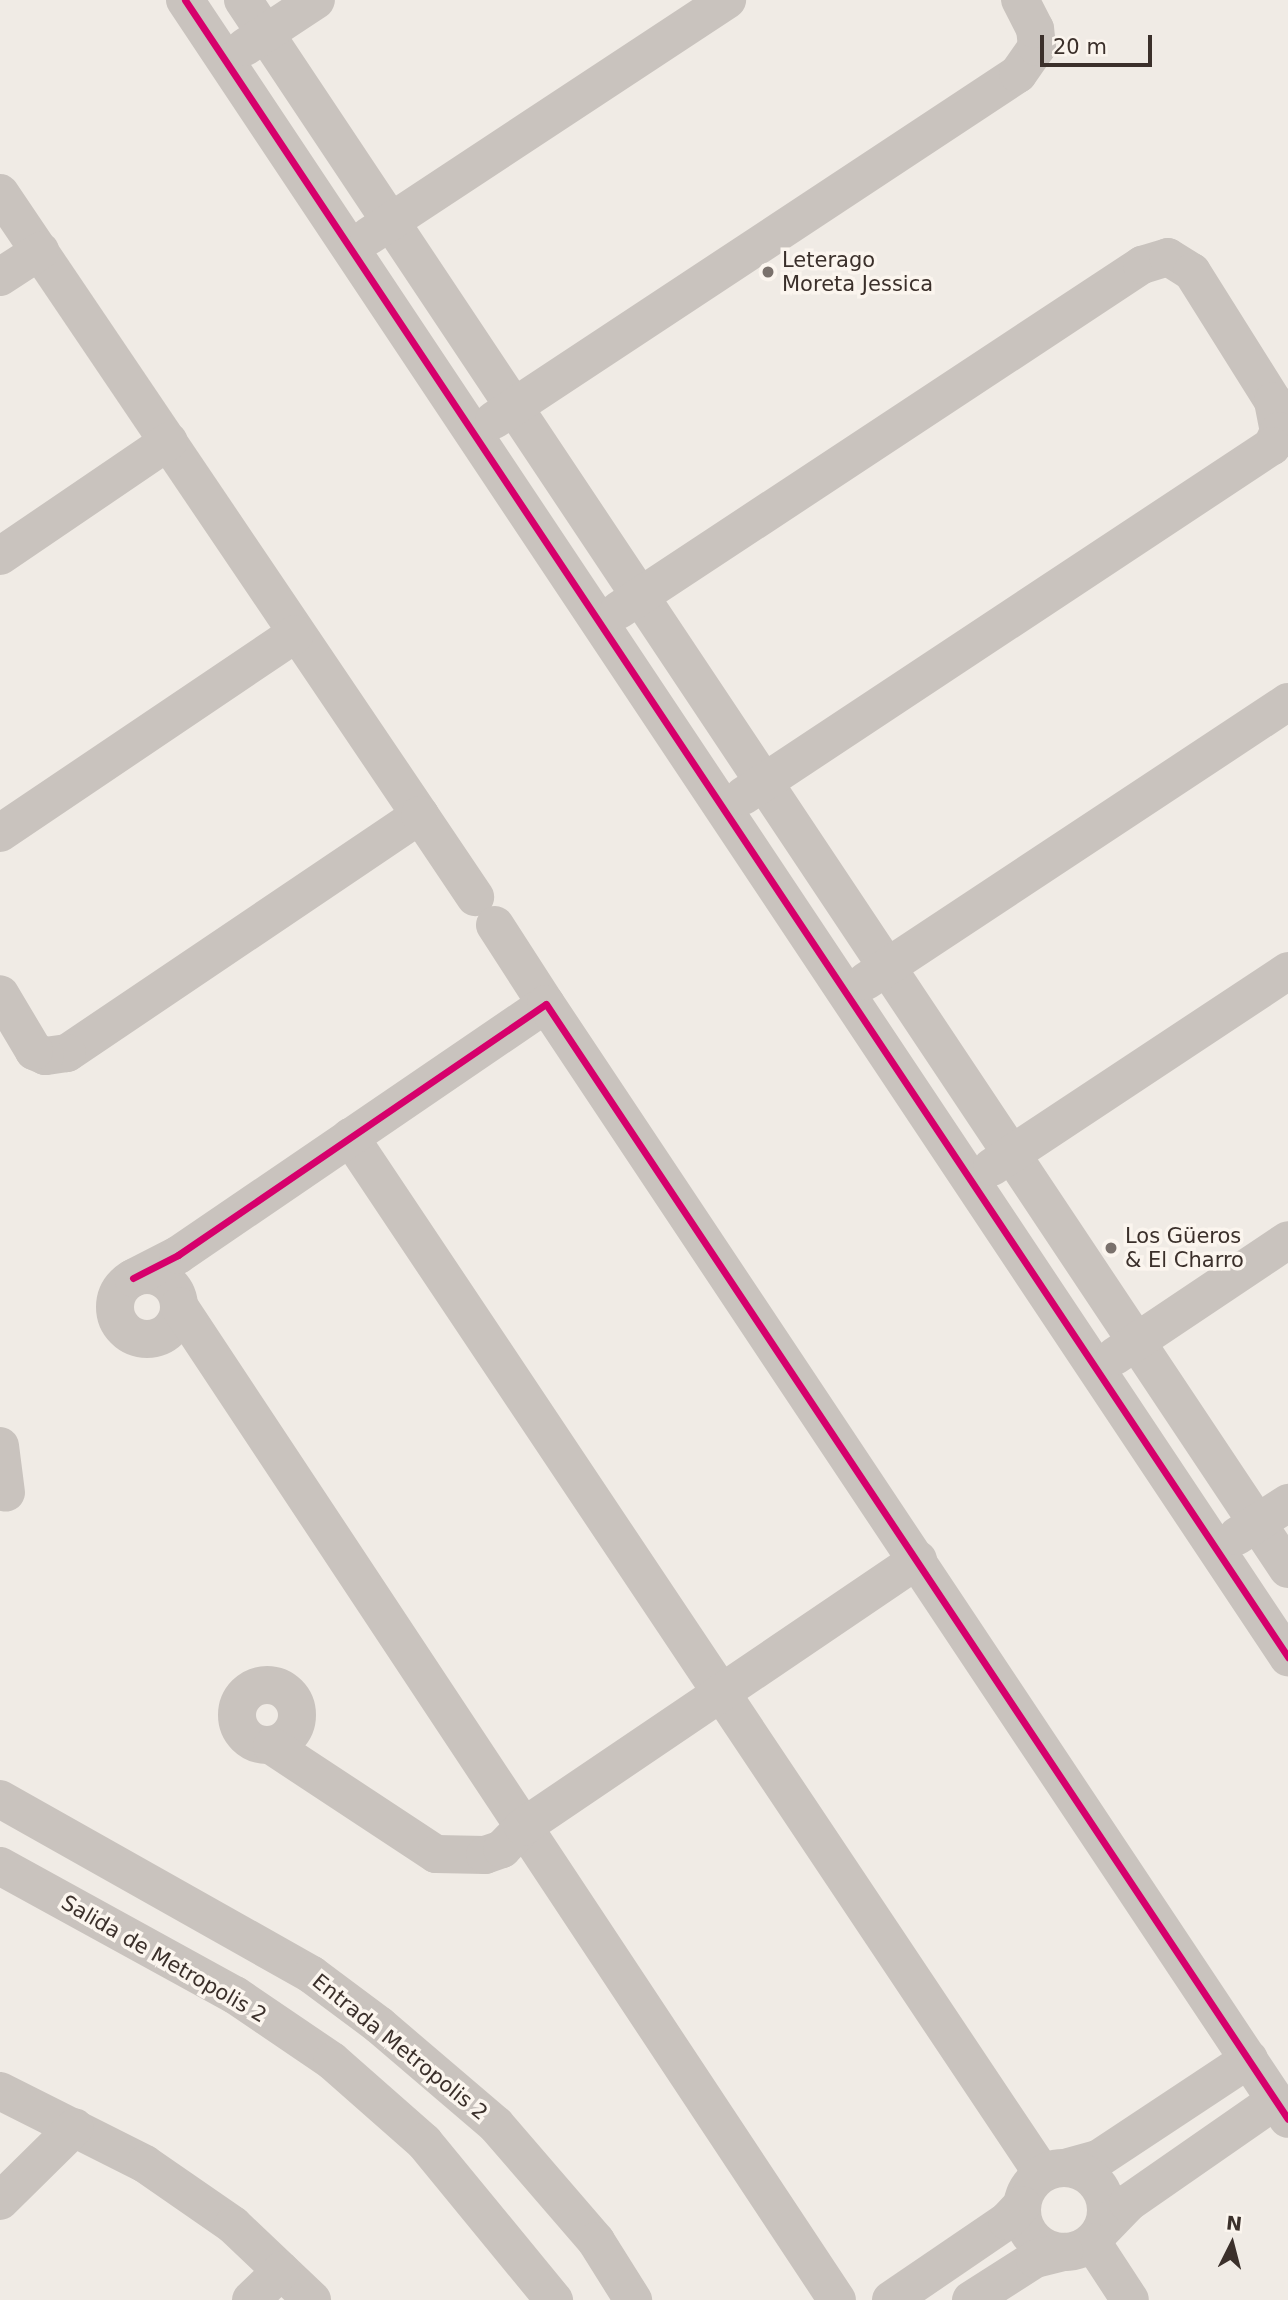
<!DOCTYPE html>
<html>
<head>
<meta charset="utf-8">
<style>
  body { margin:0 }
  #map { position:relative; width:1288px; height:2300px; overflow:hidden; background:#f0ebe5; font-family:"DejaVu Sans",sans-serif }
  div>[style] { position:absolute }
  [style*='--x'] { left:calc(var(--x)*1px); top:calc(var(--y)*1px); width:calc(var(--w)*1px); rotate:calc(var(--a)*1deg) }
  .minor>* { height:38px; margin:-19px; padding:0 19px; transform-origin:19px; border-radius:19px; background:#c9c3be }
  .minor>.ring { margin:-19px; padding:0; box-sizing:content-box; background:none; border:38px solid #c9c3be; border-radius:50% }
  .cycleway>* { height:7px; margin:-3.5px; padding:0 3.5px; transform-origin:3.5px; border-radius:3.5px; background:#d6006c }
  .dots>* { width:19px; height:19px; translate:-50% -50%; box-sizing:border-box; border:4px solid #fbf5ee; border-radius:50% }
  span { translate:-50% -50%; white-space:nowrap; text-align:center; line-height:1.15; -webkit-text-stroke:7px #fbf5ee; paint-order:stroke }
  .poi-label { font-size:21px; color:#3b302b }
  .left { translate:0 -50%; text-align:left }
  .street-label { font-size:21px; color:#3b302b }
  .north { position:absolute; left:1197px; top:2209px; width:70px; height:70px; -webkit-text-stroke:5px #fbf5ee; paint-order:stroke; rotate:6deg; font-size:19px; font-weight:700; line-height:28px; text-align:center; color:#3b302b }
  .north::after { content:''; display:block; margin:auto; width:24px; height:32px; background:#3b302b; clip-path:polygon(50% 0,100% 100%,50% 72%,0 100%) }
  .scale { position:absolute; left:1040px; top:35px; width:112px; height:32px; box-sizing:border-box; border:4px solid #3b302b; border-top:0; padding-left:9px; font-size:21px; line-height:24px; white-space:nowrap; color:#3b302b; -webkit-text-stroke:5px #fbf5ee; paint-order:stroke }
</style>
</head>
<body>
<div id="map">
  <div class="minor">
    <i style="--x:185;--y:0;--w:1991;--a:56.35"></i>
    <i style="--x:243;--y:0;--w:1885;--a:56.34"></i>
    <i style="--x:245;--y:47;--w:85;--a:-33.5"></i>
    <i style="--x:0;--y:193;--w:751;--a:55.97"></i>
    <i style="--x:420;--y:815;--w:426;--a:146"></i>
    <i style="--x:67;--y:1053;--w:22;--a:172"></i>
    <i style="--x:45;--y:1056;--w:12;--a:-156"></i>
    <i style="--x:34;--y:1051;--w:66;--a:-120.8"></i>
    <i style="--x:369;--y:236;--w:429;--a:-33.4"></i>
    <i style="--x:0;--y:277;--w:48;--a:-33"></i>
    <i style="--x:494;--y:420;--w:628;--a:-33.44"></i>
    <i style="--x:1018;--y:74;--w:33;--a:-55"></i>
    <i style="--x:1037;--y:47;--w:18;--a:-96"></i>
    <i style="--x:1035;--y:29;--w:33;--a:-117"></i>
    <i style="--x:0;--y:556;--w:204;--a:-34.2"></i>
    <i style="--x:619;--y:610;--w:627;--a:-33.41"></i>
    <i style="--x:1142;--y:265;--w:27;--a:-17"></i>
    <i style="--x:1168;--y:257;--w:28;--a:32"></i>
    <i style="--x:1192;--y:272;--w:152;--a:57.9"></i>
    <i style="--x:1273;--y:401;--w:31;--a:79"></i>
    <i style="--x:1279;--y:431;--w:17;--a:115"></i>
    <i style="--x:1272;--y:446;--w:634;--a:146.51"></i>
    <i style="--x:420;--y:815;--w:99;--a:56.1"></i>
    <i style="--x:0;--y:833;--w:356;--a:-34"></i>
    <i style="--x:495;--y:925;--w:94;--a:57.2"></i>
    <i style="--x:866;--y:981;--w:506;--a:-33.47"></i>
    <i style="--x:350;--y:1137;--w:1246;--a:56.26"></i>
    <i style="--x:992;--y:1167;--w:355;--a:-33.5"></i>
    <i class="ring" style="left:115px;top:1275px;width:26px;height:26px"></i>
    <i style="--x:133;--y:1278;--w:51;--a:-27.1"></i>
    <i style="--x:178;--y:1255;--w:445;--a:-34.3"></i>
    <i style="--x:546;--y:1004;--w:1339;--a:56.36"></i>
    <i style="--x:179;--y:1306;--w:1192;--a:56.5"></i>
    <i style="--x:1115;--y:1356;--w:208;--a:-33.8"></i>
    <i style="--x:0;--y:1446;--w:47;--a:82.7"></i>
    <i style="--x:1237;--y:1536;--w:61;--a:-32.9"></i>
    <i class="ring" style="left:237px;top:1685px;width:22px;height:22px"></i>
    <i style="--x:272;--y:1746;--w:196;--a:33.4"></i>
    <i style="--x:436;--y:1854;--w:49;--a:1.2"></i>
    <i style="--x:485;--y:1855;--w:18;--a:-19"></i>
    <i style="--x:502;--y:1849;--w:30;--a:-46"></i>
    <i style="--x:523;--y:1827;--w:477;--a:-34.1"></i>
    <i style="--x:0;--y:1799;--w:358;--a:29.4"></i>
    <i style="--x:312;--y:1975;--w:84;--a:36.7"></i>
    <i style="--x:379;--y:2025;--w:154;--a:40.5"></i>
    <i style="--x:496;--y:2125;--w:153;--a:49.2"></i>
    <i style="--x:596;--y:2241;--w:70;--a:57.9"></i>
    <i style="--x:0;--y:1866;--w:268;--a:28.8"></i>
    <i style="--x:235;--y:1995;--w:117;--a:34.2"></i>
    <i style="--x:332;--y:2061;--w:123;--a:41.4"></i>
    <i style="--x:424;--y:2142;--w:205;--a:50.6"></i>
    <i style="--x:0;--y:2091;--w:162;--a:26.7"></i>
    <i style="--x:145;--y:2164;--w:107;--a:34.7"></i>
    <i style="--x:233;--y:2225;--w:109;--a:43.5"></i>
    <i style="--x:1068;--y:2167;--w:31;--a:-15"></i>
    <i style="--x:1098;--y:2159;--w:181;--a:-33.5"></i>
    <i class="ring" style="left:1022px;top:2168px;width:46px;height:46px"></i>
    <i style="--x:0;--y:2201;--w:105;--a:-44.6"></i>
    <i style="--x:1101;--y:2231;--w:39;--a:-46"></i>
    <i style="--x:1128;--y:2203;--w:180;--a:-34.8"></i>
    <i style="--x:1092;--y:2242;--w:69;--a:56.8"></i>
    <i style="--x:251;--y:2300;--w:42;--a:-44"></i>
    <i style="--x:891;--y:2300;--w:140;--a:-34.3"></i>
    <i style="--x:1007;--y:2221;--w:22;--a:-47"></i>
    <i style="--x:971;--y:2300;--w:76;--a:-32.6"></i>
    <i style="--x:1035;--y:2259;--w:30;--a:-14"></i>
  </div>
  <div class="cycleway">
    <i style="--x:185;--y:0;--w:1991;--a:56.35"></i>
    <i style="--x:133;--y:1278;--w:51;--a:-27.1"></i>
    <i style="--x:178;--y:1255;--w:445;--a:-34.3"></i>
    <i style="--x:546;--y:1004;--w:1339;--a:56.36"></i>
  </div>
  <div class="dots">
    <i style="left:768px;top:272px;background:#7a716c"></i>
    <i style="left:1111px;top:1248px;background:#7a716c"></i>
  </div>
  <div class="poi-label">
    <span class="left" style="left:782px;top:272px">Leterago<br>Moreta Jessica</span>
    <span class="left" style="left:1125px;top:1248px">Los Güeros<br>&amp; El Charro</span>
  </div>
  <div class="street-label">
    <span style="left:164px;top:1959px;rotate:30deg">Salida de Metropolis 2</span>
    <span style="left:400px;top:2047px;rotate:39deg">Entrada Metropolis 2</span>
  </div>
  <div class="north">N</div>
  <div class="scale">20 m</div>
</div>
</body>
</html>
